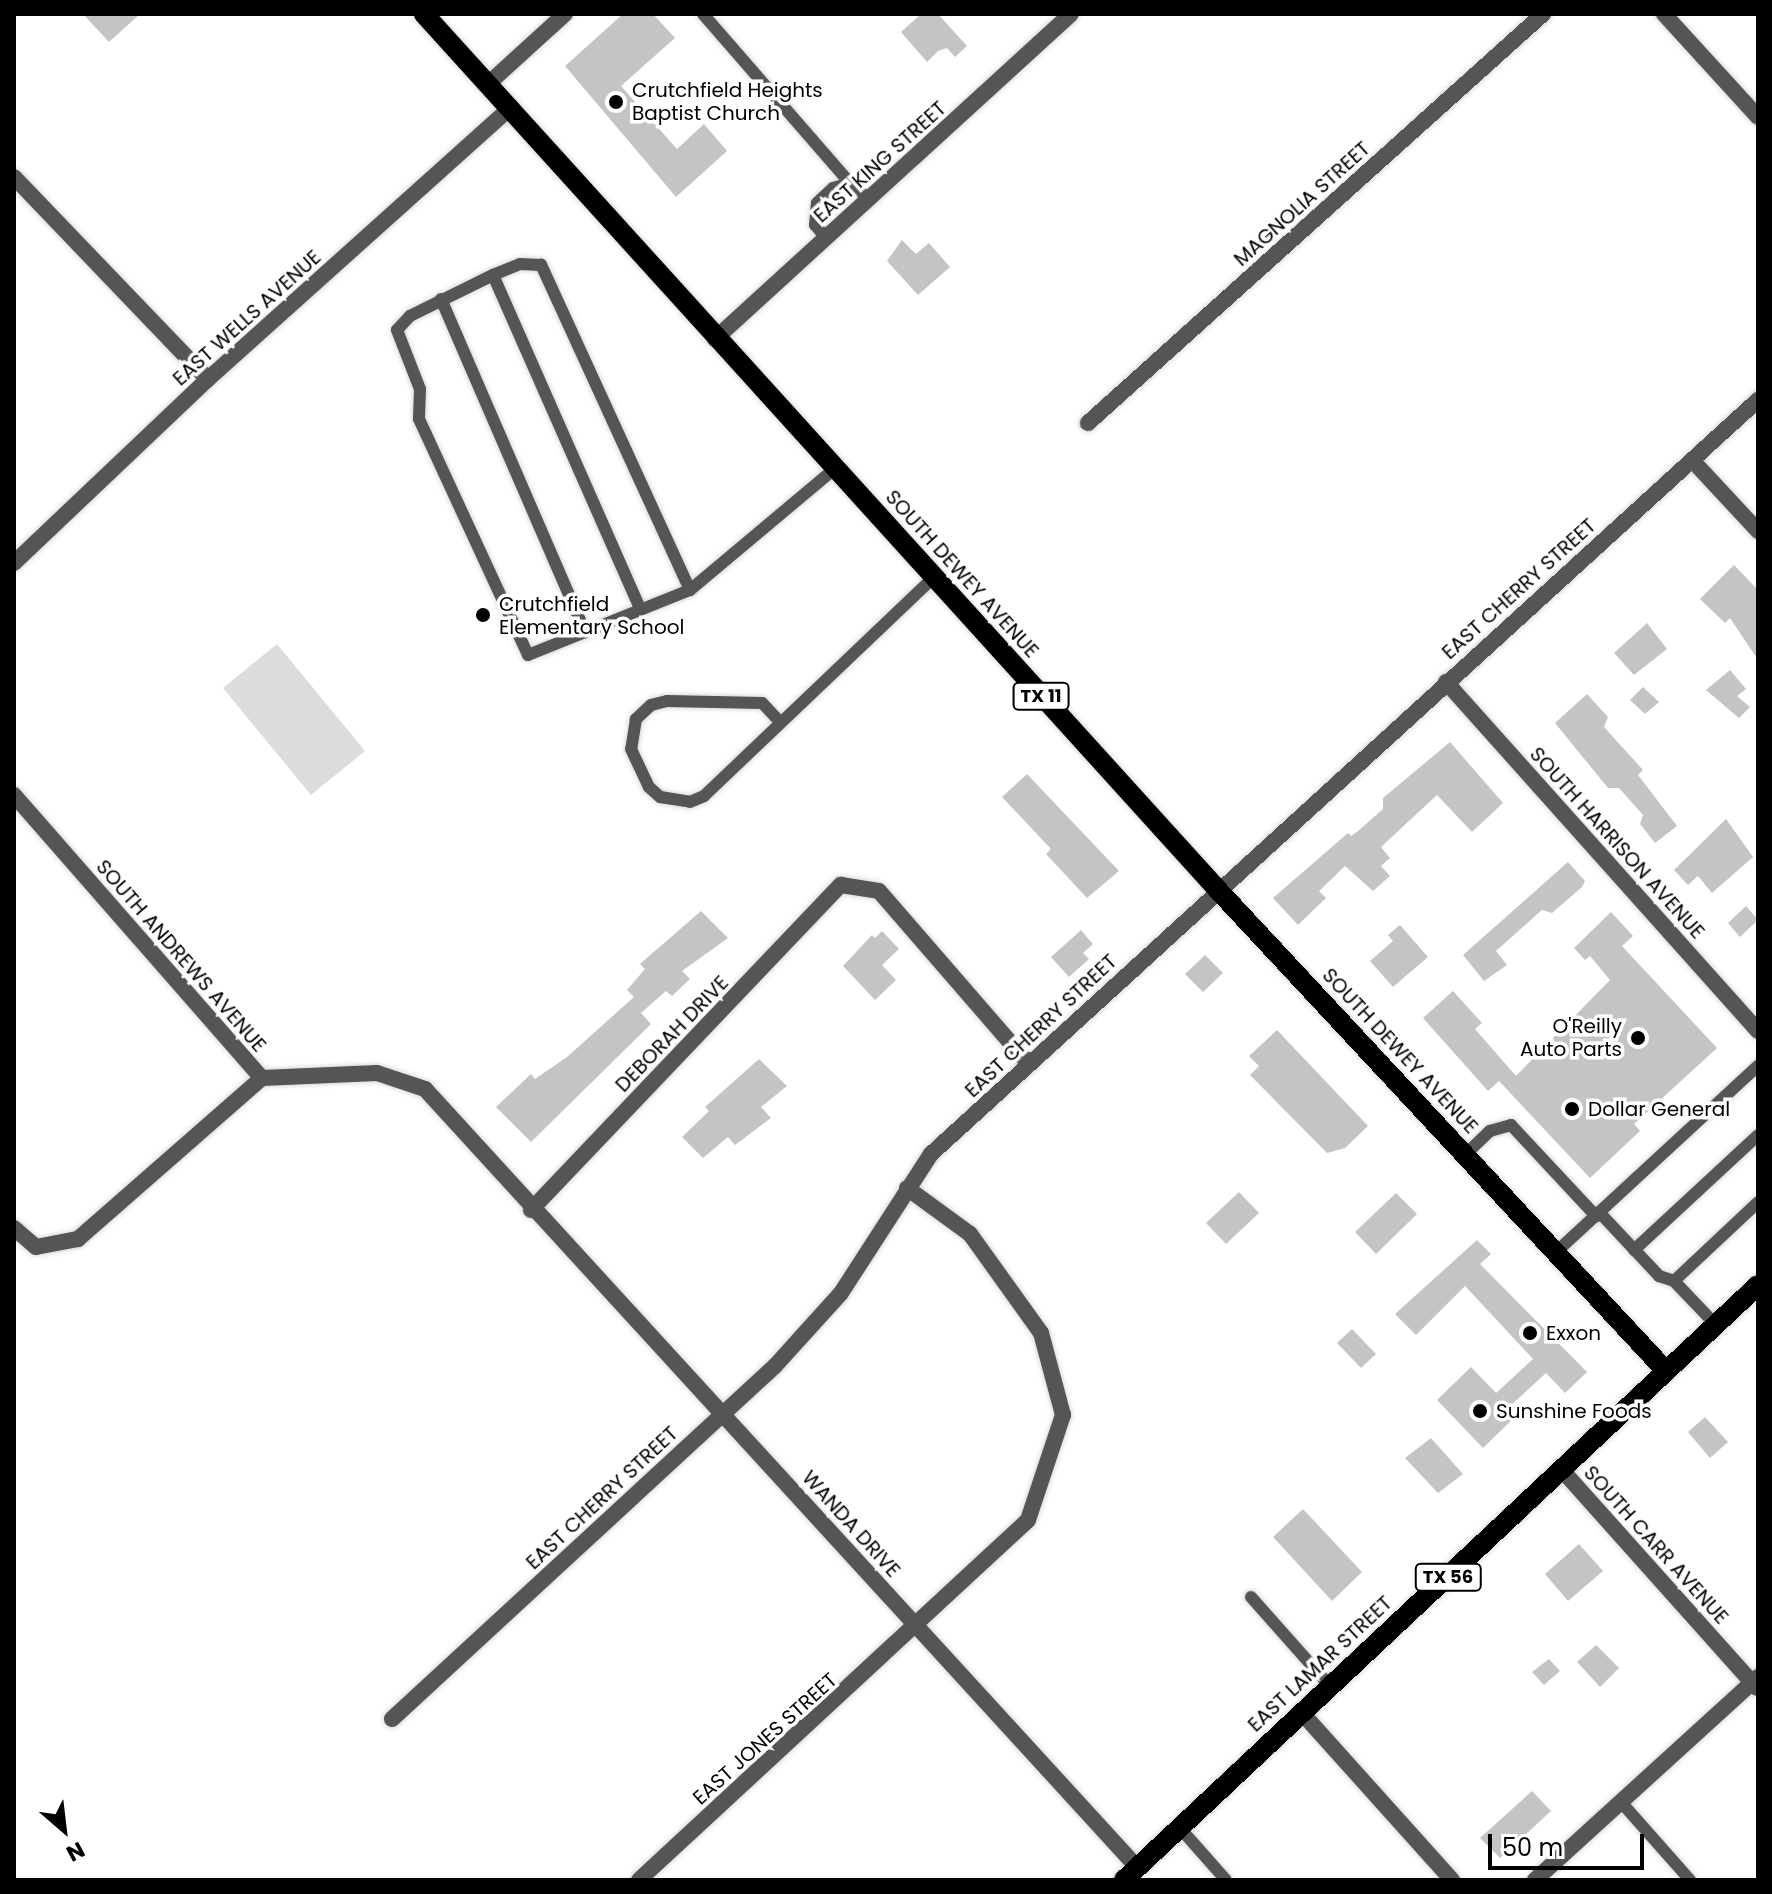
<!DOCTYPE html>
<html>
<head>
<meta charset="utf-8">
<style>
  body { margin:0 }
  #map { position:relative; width:1772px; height:1894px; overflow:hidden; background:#fff; font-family:Poppins,sans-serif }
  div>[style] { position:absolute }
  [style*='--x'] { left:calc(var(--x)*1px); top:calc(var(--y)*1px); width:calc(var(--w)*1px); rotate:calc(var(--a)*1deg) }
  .green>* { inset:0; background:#dcdcdc }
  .building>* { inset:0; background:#c4c4c4 }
  .roads { filter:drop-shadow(0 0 2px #dbdbdb) drop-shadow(0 0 2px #dbdbdb) }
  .service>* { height:12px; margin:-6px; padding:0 6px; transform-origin:6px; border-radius:6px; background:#555 }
  .minor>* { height:16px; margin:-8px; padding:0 8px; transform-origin:8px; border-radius:8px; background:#555 }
  .tertiary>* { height:16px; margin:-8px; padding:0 8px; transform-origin:8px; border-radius:8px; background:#555 }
  .primary>* { height:20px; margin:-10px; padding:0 10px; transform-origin:10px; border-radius:10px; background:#000 }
  .dots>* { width:22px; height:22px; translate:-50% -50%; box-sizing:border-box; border:4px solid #fff; border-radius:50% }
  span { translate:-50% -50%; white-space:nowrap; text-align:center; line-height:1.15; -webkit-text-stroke:7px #fff; paint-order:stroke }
  .shield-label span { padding:2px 6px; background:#fff; border:2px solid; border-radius:6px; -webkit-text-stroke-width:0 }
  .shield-label { font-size:18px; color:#000; font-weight:700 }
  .poi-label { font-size:20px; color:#000 }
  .left { translate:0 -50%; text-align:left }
  .right { translate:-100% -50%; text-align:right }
  .street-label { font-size:20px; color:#000 }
  .frame { position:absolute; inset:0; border:16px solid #000; pointer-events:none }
  .north { position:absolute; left:24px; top:1790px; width:80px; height:80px; -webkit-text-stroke:6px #fff; paint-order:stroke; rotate:152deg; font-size:22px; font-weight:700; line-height:32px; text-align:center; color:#000 }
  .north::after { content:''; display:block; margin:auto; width:28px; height:36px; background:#000; clip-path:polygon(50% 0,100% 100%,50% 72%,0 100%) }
  .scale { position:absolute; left:1488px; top:1834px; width:156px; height:36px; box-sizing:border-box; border:4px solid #000; border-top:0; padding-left:10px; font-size:24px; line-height:28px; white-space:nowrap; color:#000; -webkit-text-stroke:6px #fff; paint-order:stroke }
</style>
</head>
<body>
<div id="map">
  <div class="green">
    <i style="clip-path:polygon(277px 644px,365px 751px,311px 795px,223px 688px)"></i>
  </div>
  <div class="building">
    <i style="clip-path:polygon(83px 14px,140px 14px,109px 42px)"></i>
    <i style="clip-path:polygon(623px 14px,653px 14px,675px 38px,621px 86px,677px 149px,704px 124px,727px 151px,676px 197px,565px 66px)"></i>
    <i style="clip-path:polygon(921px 14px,938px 14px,967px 46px,955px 57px,947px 48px,938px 51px,927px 62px,901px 32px)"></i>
    <i style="clip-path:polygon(902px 240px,916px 254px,929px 243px,950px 267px,918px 295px,887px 261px)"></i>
    <i style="clip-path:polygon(1734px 565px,1758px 590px,1758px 660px,1730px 618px,1725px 623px,1700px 599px)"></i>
    <i style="clip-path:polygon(1647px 623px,1667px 649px,1634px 675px,1614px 653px)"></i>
    <i style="clip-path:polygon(1730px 670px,1746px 689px,1737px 696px,1750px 707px,1739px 718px,1706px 690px)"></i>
    <i style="clip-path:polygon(1643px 687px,1659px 702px,1645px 714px,1630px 700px)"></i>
    <i style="clip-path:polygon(1587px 694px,1608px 717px,1604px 727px,1643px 770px,1638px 775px,1677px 826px,1655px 843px,1640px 824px,1643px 815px,1619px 788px,1608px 788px,1555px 723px)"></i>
    <i style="clip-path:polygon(1450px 742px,1503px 803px,1472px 832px,1437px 795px,1381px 847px,1390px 858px,1381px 866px,1390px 876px,1373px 891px,1345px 866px,1319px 891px,1326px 898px,1298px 925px,1273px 898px,1348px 833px,1351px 836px,1358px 831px,1383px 809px,1383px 798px)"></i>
    <i style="clip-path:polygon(1027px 774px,1119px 871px,1087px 898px,1046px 854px,1051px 849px,1002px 797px)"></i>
    <i style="clip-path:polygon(1726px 819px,1753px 857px,1712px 893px,1698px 876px,1688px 885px,1674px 870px)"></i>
    <i style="clip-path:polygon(1568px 862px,1585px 881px,1582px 887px,1552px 913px,1542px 910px,1496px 951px,1507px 965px,1484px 981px,1463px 955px)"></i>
    <i style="clip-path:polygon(1746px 906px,1758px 920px,1740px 937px,1728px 923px)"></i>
    <i style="clip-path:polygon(701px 911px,728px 938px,682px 971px,690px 979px,672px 996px,666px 991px,641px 1013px,651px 1024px,531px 1142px,496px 1107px,531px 1074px,535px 1079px,567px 1057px,634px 997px,627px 990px,645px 969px,640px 964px)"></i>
    <i style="clip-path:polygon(1611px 912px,1633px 936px,1622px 946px,1717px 1048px,1634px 1124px,1640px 1131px,1590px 1178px,1499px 1081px,1488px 1091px,1423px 1018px,1453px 991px,1482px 1023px,1475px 1029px,1516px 1076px,1610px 980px,1590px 956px,1585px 960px,1574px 948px)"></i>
    <i style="clip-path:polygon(1400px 925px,1428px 957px,1393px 987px,1370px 961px,1393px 941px,1388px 935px)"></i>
    <i style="clip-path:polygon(1081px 930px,1093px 944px,1083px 953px,1089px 959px,1069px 977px,1051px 957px)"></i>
    <i style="clip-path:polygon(882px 931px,899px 949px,882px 965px,896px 980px,875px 1000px,843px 966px,872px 935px,875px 938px)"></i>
    <i style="clip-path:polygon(1205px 955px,1223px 973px,1203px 992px,1185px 974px)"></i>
    <i style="clip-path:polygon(1277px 1030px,1368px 1126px,1345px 1148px,1327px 1153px,1250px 1075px,1259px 1066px,1249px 1056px)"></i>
    <i style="clip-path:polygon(759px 1059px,787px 1086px,761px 1107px,771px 1118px,735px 1145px,728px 1137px,703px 1158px,682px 1137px,709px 1111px,705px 1107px)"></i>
    <i style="clip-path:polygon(1239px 1192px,1259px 1213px,1226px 1244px,1206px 1223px)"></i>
    <i style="clip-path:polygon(1396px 1193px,1417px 1214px,1376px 1254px,1355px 1232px)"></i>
    <i style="clip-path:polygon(1477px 1240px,1491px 1254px,1480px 1264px,1587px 1372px,1565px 1393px,1546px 1373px,1509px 1407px,1517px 1415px,1483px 1448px,1437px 1400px,1471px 1367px,1496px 1393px,1533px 1359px,1465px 1286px,1416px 1335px,1395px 1314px)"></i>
    <i style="clip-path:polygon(1352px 1329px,1376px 1354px,1361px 1368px,1337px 1343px)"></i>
    <i style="clip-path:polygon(1705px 1417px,1728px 1442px,1710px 1458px,1688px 1432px)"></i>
    <i style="clip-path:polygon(1431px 1438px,1463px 1474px,1438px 1493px,1405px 1458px)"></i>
    <i style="clip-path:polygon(1303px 1509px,1362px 1572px,1332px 1601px,1273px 1537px)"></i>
    <i style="clip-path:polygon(1579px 1544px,1603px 1571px,1568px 1601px,1545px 1574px)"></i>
    <i style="clip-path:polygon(1596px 1645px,1619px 1668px,1600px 1687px,1577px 1662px)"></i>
    <i style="clip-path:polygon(1549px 1659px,1560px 1671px,1544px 1685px,1532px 1672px)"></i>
    <i style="clip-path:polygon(1532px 1791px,1551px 1811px,1500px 1858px,1480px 1838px)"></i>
  </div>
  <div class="roads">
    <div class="service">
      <i style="--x:703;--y:14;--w:224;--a:49"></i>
      <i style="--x:826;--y:238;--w:17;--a:-130"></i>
      <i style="--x:815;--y:225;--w:22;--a:-85"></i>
      <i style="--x:817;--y:203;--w:22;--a:-43"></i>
      <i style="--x:833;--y:188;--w:18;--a:-16"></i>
      <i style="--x:850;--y:183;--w:25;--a:40"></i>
      <i style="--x:493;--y:275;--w:366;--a:66.2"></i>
      <i style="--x:441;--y:299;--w:363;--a:66.6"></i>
      <i style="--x:690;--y:590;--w:358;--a:-114.6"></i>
      <i style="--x:541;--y:265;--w:21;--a:-177"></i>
      <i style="--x:520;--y:264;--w:29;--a:158"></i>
      <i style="--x:493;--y:275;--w:93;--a:153.7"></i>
      <i style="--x:410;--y:316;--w:19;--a:133"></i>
      <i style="--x:397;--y:330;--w:63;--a:68.7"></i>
      <i style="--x:420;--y:389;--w:30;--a:92"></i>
      <i style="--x:419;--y:419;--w:260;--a:65.2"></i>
      <i style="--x:528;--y:655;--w:175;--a:-21.9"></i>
      <i style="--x:690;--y:590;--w:188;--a:-40"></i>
      <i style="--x:780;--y:722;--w:26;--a:-133"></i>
      <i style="--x:762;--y:703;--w:95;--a:-178.8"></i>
      <i style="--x:667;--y:701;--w:16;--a:166"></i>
      <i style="--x:651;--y:705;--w:21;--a:137"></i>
      <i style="--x:636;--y:719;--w:30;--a:99"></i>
      <i style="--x:631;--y:749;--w:42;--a:64.7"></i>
      <i style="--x:649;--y:787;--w:15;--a:42"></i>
      <i style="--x:660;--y:797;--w:30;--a:9"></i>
      <i style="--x:690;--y:802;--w:15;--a:-23"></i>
      <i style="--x:704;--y:796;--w:316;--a:-43.6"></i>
      <i style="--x:1465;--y:1155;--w:35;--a:-44"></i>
      <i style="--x:1490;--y:1131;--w:22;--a:-16"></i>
      <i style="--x:1511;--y:1125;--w:125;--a:47"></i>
      <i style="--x:1599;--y:1212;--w:88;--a:46.8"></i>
      <i style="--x:1659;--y:1276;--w:16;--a:18"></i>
      <i style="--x:1674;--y:1281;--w:61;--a:46.3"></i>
      <i style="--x:1634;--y:1250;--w:169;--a:-42.8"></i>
      <i style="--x:1555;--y:1253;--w:276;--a:-42.7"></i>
      <i style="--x:1674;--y:1281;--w:115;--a:-43.2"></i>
      <i style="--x:1251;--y:1597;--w:120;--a:48.4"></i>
      <i style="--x:1621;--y:1802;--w:104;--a:48.5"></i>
      <i style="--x:1180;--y:1828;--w:69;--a:48.5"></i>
    </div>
    <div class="minor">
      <i style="--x:1664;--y:14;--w:139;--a:47.6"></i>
      <i style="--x:488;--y:84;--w:104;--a:-42.3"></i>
      <i style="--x:14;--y:177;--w:280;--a:46.2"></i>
      <i style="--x:1088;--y:423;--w:612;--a:-41.95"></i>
      <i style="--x:1692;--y:460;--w:97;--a:47.1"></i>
      <i style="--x:14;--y:563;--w:267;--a:-43.5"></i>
      <i style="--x:208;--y:379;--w:407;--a:-41.9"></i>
      <i style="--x:1446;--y:682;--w:468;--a:48.2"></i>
      <i style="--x:14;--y:795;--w:376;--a:48.8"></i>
      <i style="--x:262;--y:1078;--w:115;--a:-2.5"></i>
      <i style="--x:377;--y:1073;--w:51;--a:18.4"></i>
      <i style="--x:425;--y:1089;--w:1055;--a:47.54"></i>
      <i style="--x:531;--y:1210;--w:449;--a:-46.4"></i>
      <i style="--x:841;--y:885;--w:38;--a:9"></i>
      <i style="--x:879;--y:891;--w:229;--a:49.1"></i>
      <i style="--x:14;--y:1228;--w:29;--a:41"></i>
      <i style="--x:36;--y:1247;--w:43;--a:-10.8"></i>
      <i style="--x:78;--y:1239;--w:244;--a:-41.2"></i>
      <i style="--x:1562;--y:1470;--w:292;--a:48.2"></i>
      <i style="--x:1303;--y:1714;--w:223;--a:48.1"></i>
      <i style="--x:392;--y:1719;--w:521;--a:-42.67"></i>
      <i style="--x:775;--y:1366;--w:98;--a:-47.9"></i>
      <i style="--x:841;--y:1293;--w:166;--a:-57.1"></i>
      <i style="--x:931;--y:1154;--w:1119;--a:-42.36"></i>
      <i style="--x:639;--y:1880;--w:530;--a:-42.78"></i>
      <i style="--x:1028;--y:1520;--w:111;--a:-71.6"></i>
      <i style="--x:1063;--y:1415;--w:85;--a:-105"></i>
      <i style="--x:1041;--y:1333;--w:122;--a:-125.6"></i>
      <i style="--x:970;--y:1234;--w:78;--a:-143.9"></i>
      <i style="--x:1535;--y:1880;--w:302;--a:-42.3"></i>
    </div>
    <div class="tertiary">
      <i style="--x:715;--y:339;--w:482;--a:-42.4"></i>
    </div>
    <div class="primary">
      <i style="--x:424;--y:14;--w:1182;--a:47.81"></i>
      <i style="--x:1218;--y:890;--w:657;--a:47.03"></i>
      <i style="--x:1124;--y:1880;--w:869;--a:-43.18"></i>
    </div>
  </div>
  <div class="dots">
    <i style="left:616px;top:102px;background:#000"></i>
    <i style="left:483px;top:615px;background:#000"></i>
    <i style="left:1638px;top:1038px;background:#000"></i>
    <i style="left:1572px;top:1109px;background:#000"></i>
    <i style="left:1530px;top:1333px;background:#000"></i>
    <i style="left:1480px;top:1411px;background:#000"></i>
  </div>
  <div class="shield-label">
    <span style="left:1041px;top:696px">TX 11</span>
    <span style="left:1448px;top:1577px">TX 56</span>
  </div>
  <div class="poi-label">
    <span class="left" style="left:632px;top:102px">Crutchfield Heights<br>Baptist Church</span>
    <span class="left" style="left:499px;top:616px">Crutchfield<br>Elementary School</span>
    <span class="right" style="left:1622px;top:1038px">O'Reilly<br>Auto Parts</span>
    <span class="left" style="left:1588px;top:1109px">Dollar General</span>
    <span class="left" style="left:1546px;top:1333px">Exxon</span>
    <span class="left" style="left:1496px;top:1411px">Sunshine Foods</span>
  </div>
  <div class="street-label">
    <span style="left:880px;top:162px;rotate:-42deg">EAST KING STREET</span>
    <span style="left:1302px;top:204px;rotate:-42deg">MAGNOLIA STREET</span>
    <span style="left:247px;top:318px;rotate:-42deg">EAST WELLS AVENUE</span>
    <span style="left:962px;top:574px;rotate:48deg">SOUTH DEWEY AVENUE</span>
    <span style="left:1519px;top:589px;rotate:-42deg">EAST CHERRY STREET</span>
    <span style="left:1617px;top:843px;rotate:48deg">SOUTH HARRISON AVENUE</span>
    <span style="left:181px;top:956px;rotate:49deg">SOUTH ANDREWS AVENUE</span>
    <span style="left:1041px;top:1026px;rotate:-43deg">EAST CHERRY STREET</span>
    <span style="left:672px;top:1034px;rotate:-46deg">DEBORAH DRIVE</span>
    <span style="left:1400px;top:1051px;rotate:47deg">SOUTH DEWEY AVENUE</span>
    <span style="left:602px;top:1498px;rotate:-43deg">EAST CHERRY STREET</span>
    <span style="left:851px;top:1524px;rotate:48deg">WANDA DRIVE</span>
    <span style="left:1656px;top:1545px;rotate:48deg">SOUTH CARR AVENUE</span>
    <span style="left:1320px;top:1664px;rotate:-43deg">EAST LAMAR STREET</span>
    <span style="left:765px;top:1739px;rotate:-42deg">EAST JONES STREET</span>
  </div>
  <div class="frame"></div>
  <div class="north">N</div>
  <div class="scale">50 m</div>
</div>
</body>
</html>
